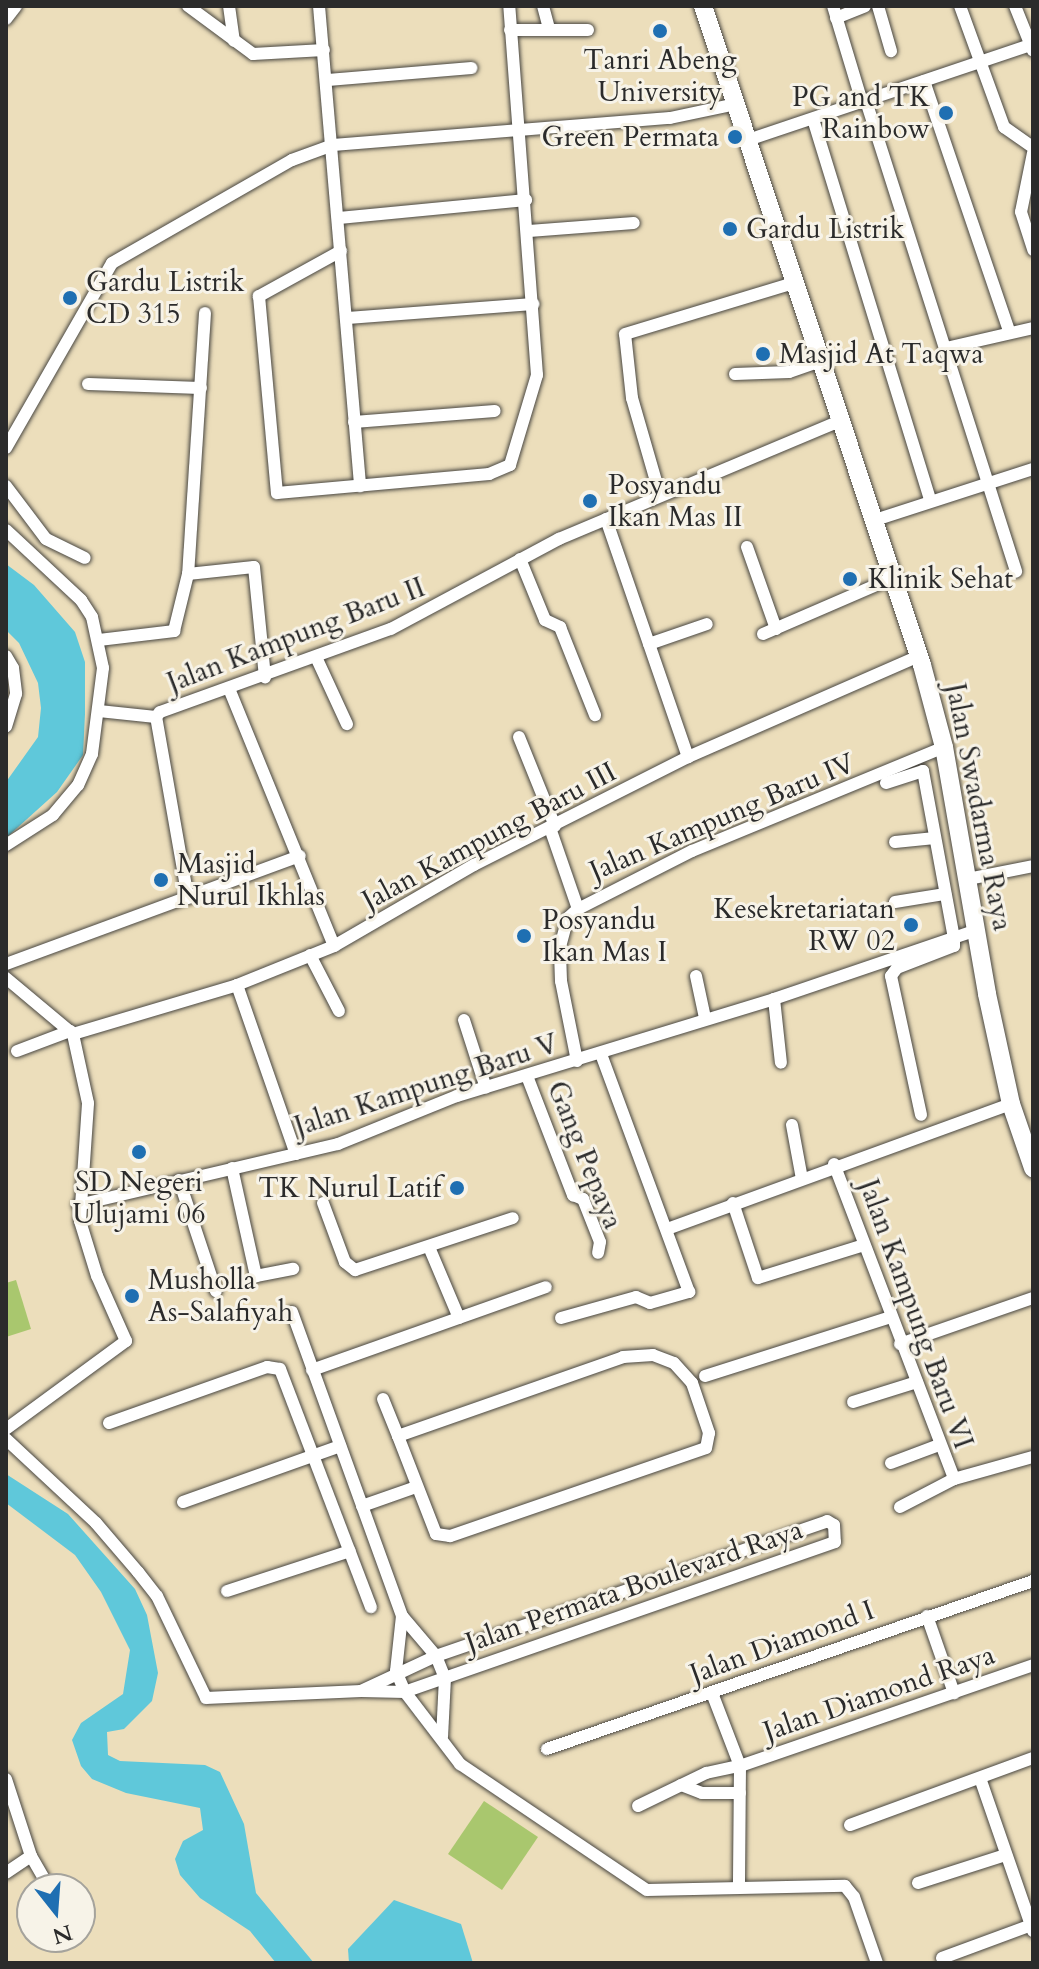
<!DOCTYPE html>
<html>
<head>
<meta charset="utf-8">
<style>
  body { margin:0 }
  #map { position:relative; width:1039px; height:1969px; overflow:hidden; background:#ecdebb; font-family:Cardo,serif }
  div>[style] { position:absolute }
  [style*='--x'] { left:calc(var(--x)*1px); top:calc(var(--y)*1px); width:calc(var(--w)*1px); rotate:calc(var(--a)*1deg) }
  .green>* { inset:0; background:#a9c76e }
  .water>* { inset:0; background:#5fc8da }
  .roads { filter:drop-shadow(0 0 2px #484641) drop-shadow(0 0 2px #484641) }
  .minor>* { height:12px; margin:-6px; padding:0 6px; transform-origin:6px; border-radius:6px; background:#fff }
  .secondary>* { height:18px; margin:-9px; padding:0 9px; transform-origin:9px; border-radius:9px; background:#fff }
  .dots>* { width:22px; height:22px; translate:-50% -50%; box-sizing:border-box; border:4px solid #f7f3e8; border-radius:50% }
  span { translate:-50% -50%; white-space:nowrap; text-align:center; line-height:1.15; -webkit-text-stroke:6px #f7f3e8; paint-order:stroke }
  .poi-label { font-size:28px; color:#2b2b2b }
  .right { translate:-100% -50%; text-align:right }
  .left { translate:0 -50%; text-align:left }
  .street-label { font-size:28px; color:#2b2b2b }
  .frame { position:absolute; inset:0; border:8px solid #2b2b2b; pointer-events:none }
  .north { position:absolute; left:16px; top:1873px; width:80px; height:80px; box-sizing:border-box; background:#f7f3e8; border:2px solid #a5a39c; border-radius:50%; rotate:163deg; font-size:22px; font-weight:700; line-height:32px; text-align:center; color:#2b2b2b }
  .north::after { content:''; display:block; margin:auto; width:28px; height:36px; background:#1f6fb2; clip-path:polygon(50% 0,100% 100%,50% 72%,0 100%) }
</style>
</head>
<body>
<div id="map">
  <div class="green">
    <i style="clip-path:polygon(16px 1280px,31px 1329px,6px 1337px,6px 1283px)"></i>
    <i style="clip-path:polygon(484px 1801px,538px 1837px,502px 1890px,448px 1854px)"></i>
  </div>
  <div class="water">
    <i style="clip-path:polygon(6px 564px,34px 585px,75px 632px,85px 662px,85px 714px,83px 755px,57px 792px,6px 838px,6px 782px,38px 737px,41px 708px,38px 683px,19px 643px,6px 630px)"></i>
    <i style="clip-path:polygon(6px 1474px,68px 1514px,135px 1589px,147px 1615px,158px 1673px,152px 1701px,124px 1729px,107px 1732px,108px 1755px,120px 1761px,205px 1765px,220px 1772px,244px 1824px,256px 1893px,314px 1963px,276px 1963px,250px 1931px,200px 1898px,180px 1875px,175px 1859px,183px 1841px,203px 1830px,200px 1808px,126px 1793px,92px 1779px,81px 1766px,72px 1740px,81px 1723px,123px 1694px,130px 1650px,101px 1592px,75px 1555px,6px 1503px)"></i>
    <i style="clip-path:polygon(394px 1900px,461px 1924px,473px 1963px,349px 1963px,348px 1949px)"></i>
  </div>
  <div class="roads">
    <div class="minor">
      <i style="--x:188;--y:6;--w:81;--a:36.4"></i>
      <i style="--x:253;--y:54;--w:71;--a:-3.2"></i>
      <i style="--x:229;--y:6;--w:35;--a:82"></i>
      <i style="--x:319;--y:6;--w:482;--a:85.1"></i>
      <i style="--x:543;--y:6;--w:24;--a:75"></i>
      <i style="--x:833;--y:6;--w:100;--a:73.2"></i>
      <i style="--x:878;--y:6;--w:47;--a:73.9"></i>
      <i style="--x:960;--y:6;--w:129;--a:70"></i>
      <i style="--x:1004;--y:127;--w:35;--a:35"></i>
      <i style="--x:1015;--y:6;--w:48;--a:68.2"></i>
      <i style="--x:836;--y:18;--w:31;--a:-22"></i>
      <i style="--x:6;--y:19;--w:16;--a:-52"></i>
      <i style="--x:510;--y:30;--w:78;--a:0"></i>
      <i style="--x:328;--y:80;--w:144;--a:-4.8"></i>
      <i style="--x:924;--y:81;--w:263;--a:71.2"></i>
      <i style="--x:866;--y:101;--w:494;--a:72.3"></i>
      <i style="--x:813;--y:119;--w:399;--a:72.9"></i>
      <i style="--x:748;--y:140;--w:295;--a:-18.6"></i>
      <i style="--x:1033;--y:153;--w:60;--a:101.5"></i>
      <i style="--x:1021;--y:212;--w:40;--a:72"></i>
      <i style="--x:339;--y:218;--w:188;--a:-5.5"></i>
      <i style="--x:529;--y:231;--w:105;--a:-4.4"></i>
      <i style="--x:341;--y:251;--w:94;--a:151.2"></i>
      <i style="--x:259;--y:296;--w:198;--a:84.8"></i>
      <i style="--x:277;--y:493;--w:213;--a:-5.1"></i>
      <i style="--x:489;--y:474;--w:23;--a:-23"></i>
      <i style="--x:510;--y:465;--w:94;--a:-73.3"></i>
      <i style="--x:537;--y:375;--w:370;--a:-94.3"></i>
      <i style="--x:205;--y:313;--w:262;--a:93.7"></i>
      <i style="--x:188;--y:574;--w:66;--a:-6.1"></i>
      <i style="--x:254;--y:567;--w:111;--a:84.3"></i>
      <i style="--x:347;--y:318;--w:187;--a:-4.3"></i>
      <i style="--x:946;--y:348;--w:89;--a:-12.9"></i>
      <i style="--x:735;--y:374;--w:54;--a:-2.1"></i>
      <i style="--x:789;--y:372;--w:34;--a:-19"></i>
      <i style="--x:88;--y:384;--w:113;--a:2"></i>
      <i style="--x:354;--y:422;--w:141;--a:-4.5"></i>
      <i style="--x:6;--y:448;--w:213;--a:-60.2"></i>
      <i style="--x:112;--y:263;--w:207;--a:-29.8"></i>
      <i style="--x:292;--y:160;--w:44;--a:-20.1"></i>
      <i style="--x:333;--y:145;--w:338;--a:-4.6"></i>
      <i style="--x:670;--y:118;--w:67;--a:-12"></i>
      <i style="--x:6;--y:486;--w:66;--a:53"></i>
      <i style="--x:46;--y:539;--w:43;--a:26"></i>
      <i style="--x:660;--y:495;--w:101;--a:-106.1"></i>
      <i style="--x:632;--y:398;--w:64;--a:-96.2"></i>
      <i style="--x:625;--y:334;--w:177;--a:-16.8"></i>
      <i style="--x:606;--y:519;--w:252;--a:71"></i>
      <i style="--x:872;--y:521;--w:169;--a:-17.9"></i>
      <i style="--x:6;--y:530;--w:103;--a:43"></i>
      <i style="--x:81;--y:600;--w:20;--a:57"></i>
      <i style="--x:92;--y:617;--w:52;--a:77.8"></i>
      <i style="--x:103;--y:668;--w:87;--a:97.3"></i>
      <i style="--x:92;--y:754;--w:34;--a:114"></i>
      <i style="--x:78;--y:785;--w:39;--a:130"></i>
      <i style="--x:53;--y:815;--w:56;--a:147.4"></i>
      <i style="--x:747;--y:547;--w:87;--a:70.5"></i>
      <i style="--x:520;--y:559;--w:66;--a:67.7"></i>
      <i style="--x:545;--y:620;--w:17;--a:25"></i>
      <i style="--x:560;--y:627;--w:95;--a:68.3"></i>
      <i style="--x:763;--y:634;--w:138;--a:-23.4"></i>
      <i style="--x:99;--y:640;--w:76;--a:-6.8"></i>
      <i style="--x:174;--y:631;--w:59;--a:-76.2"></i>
      <i style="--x:649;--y:644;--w:61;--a:-19"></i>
      <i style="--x:6;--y:656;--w:14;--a:60"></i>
      <i style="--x:13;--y:668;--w:26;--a:83"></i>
      <i style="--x:16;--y:694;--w:34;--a:107"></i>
      <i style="--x:316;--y:657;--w:74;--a:65.2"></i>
      <i style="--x:230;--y:691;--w:275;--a:67.8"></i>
      <i style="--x:99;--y:711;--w:57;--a:6"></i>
      <i style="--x:519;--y:737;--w:96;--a:68"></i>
      <i style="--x:886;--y:783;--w:39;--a:-18"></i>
      <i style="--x:923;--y:771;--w:170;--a:79.5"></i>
      <i style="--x:954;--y:938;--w:8;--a:90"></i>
      <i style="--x:954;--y:946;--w:61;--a:158.9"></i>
      <i style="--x:897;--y:968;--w:10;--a:127"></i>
      <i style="--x:891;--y:976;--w:142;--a:77.8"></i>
      <i style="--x:550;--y:828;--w:86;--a:70.9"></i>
      <i style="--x:895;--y:842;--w:40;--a:-5.7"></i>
      <i style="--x:968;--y:879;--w:66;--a:-11.3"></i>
      <i style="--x:188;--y:898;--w:184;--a:-100"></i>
      <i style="--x:156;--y:717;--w:6;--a:-51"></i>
      <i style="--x:160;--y:712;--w:245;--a:-19.8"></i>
      <i style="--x:391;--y:629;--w:191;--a:-28.2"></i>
      <i style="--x:559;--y:539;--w:305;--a:-22.8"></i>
      <i style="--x:895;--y:902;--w:51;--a:-9.1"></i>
      <i style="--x:310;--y:955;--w:63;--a:62.6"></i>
      <i style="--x:6;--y:964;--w:313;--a:-20.2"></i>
      <i style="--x:696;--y:976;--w:43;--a:77.9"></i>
      <i style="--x:6;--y:978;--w:87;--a:39.9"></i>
      <i style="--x:237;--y:985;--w:179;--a:70.8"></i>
      <i style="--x:774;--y:999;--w:64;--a:83.8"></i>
      <i style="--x:464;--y:1020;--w:71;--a:72.1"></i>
      <i style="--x:73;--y:1034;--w:171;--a:-16.6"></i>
      <i style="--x:237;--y:985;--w:105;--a:-21.9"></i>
      <i style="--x:334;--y:946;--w:162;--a:-30.1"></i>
      <i style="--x:474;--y:865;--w:240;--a:-26.8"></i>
      <i style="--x:688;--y:757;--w:252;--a:-23.6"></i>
      <i style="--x:17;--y:1051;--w:57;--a:-20.7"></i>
      <i style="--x:577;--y:1061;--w:82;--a:-101.3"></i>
      <i style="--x:561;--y:981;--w:34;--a:-92"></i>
      <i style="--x:560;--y:947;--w:30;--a:-75"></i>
      <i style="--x:568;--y:918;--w:13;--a:-42"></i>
      <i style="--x:578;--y:909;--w:128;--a:-27"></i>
      <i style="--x:692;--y:851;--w:273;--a:-22.4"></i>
      <i style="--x:527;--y:1076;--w:128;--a:68.9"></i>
      <i style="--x:573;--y:1195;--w:11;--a:22"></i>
      <i style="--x:583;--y:1199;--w:46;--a:68.4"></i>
      <i style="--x:600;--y:1242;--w:11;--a:100"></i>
      <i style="--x:792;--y:1125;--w:55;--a:79.5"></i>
      <i style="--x:834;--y:1164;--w:337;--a:69.1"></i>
      <i style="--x:232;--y:1168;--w:111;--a:77.5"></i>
      <i style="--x:256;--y:1276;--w:38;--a:-11"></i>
      <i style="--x:179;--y:1180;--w:117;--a:71.6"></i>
      <i style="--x:323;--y:1203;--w:63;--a:69.6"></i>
      <i style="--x:345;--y:1262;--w:13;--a:39"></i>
      <i style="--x:355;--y:1270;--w:166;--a:-18.2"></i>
      <i style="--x:733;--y:1203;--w:79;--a:71.6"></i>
      <i style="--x:758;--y:1278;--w:111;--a:-17.3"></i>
      <i style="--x:78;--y:1205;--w:267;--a:-13.2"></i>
      <i style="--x:338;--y:1144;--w:128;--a:-22"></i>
      <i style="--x:457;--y:1096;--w:332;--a:-17"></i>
      <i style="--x:774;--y:999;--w:211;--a:-18.8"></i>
      <i style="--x:667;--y:1229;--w:366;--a:-20"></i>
      <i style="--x:429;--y:1247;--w:77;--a:67.1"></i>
      <i style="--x:292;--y:1312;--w:323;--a:70.1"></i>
      <i style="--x:402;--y:1616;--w:55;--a:96.2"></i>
      <i style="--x:396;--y:1671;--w:23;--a:67"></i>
      <i style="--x:405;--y:1692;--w:91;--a:52.6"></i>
      <i style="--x:460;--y:1764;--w:225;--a:34"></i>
      <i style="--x:647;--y:1890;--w:198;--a:-1.2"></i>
      <i style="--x:845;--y:1886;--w:14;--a:51"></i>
      <i style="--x:854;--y:1897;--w:70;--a:70.8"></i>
      <i style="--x:561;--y:1318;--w:78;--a:-15.6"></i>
      <i style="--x:636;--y:1297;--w:15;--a:23"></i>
      <i style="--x:650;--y:1303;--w:41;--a:-15.8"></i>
      <i style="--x:689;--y:1292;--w:254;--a:-110.3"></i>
      <i style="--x:900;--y:1344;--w:141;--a:-19.1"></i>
      <i style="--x:653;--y:1355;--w:22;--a:21"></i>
      <i style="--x:674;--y:1363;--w:27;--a:48"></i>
      <i style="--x:692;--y:1383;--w:53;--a:71.2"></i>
      <i style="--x:709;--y:1433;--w:15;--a:101"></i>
      <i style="--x:706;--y:1448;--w:271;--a:161"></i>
      <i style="--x:450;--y:1536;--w:14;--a:-172"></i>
      <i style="--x:436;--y:1534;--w:105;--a:-111.2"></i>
      <i style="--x:398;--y:1436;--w:238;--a:-19.3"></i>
      <i style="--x:623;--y:1357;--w:30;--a:-4"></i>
      <i style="--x:312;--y:1370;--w:248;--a:-19.5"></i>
      <i style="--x:705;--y:1376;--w:195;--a:-17.6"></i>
      <i style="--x:383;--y:1399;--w:40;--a:68"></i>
      <i style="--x:853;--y:1402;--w:67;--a:-17.4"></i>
      <i style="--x:109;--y:1423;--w:168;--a:-19.5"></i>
      <i style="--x:267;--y:1367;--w:13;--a:9"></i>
      <i style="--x:280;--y:1369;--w:255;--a:69.1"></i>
      <i style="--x:6;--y:1429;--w:149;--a:-36.3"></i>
      <i style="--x:126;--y:1341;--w:71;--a:-114"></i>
      <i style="--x:97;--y:1276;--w:58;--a:-107.2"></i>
      <i style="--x:80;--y:1221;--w:118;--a:-86.1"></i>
      <i style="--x:88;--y:1103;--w:71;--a:-102.3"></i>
      <i style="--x:6;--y:1439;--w:123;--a:43"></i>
      <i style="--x:96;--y:1523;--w:65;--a:49.4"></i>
      <i style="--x:138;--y:1572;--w:31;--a:52"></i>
      <i style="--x:157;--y:1596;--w:113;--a:64.3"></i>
      <i style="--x:206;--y:1698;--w:155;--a:-2.6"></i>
      <i style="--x:891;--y:1463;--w:51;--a:-20.6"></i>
      <i style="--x:183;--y:1502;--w:167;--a:-19.6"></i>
      <i style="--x:362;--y:1506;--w:57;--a:-19.4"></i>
      <i style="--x:900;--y:1507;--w:61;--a:-27.4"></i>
      <i style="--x:954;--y:1479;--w:82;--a:-15.6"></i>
      <i style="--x:827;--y:1521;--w:8;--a:30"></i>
      <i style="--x:834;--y:1525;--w:17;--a:87"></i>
      <i style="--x:835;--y:1542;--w:455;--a:160.8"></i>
      <i style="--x:405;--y:1692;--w:44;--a:-178.7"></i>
      <i style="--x:361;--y:1691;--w:83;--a:-25"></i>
      <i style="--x:436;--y:1656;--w:414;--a:-19"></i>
      <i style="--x:227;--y:1591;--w:129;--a:-18"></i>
      <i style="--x:402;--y:1616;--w:52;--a:49.6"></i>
      <i style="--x:436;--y:1656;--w:24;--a:68"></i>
      <i style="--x:445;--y:1678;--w:59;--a:92.9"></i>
      <i style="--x:927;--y:1616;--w:82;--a:70.7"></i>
      <i style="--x:712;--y:1693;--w:78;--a:69"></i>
      <i style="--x:740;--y:1766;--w:120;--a:90.5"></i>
      <i style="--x:547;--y:1749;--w:514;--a:-19.07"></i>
      <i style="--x:980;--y:1778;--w:162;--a:70.9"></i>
      <i style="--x:6;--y:1779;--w:81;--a:72"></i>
      <i style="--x:31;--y:1856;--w:30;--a:146"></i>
      <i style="--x:681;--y:1785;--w:22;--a:21"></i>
      <i style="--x:702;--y:1793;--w:38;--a:0"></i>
      <i style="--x:638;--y:1806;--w:76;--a:-25.9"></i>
      <i style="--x:706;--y:1773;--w:35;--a:-12"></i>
      <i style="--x:740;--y:1766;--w:310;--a:-19"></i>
      <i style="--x:850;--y:1825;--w:195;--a:-20.1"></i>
      <i style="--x:31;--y:1856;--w:38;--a:60"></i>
      <i style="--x:918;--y:1883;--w:91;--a:-17.8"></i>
      <i style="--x:942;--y:1958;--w:95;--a:-20.3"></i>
    </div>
    <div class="secondary">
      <i style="--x:703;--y:6;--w:694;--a:71.62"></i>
      <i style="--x:922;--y:665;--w:85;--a:75"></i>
      <i style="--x:944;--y:747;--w:251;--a:80.1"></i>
      <i style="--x:987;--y:994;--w:113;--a:77.7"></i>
      <i style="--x:1011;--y:1104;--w:68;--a:71"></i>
    </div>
  </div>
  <div class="dots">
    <i style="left:660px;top:31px;background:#1f6fb2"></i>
    <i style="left:946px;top:113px;background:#1f6fb2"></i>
    <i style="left:735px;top:137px;background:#1f6fb2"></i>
    <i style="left:730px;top:229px;background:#1f6fb2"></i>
    <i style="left:70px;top:298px;background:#1f6fb2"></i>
    <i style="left:763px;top:354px;background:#1f6fb2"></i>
    <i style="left:590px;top:501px;background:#1f6fb2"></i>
    <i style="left:850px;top:579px;background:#1f6fb2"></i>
    <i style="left:161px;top:880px;background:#1f6fb2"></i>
    <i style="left:911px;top:925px;background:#1f6fb2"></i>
    <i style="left:524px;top:936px;background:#1f6fb2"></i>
    <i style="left:139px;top:1152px;background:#1f6fb2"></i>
    <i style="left:457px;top:1188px;background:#1f6fb2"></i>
    <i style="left:132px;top:1296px;background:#1f6fb2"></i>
  </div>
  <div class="poi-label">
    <span style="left:660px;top:76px">Tanri Abeng<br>University</span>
    <span class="right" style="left:930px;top:113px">PG and TK<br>Rainbow</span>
    <span class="right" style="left:719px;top:137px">Green Permata</span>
    <span class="left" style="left:746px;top:229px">Gardu Listrik</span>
    <span class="left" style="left:86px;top:298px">Gardu Listrik<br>CD 315</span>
    <span class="left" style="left:779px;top:354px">Masjid At Taqwa</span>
    <span class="left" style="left:608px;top:501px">Posyandu<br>Ikan Mas II</span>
    <span class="left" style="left:868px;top:579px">Klinik Sehat</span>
    <span class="left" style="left:177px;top:880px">Masjid<br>Nurul Ikhlas</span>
    <span class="right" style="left:895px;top:925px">Kesekretariatan<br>RW 02</span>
    <span class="left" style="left:542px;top:936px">Posyandu<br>Ikan Mas I</span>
    <span style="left:139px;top:1198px">SD Negeri<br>Ulujami 06</span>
    <span class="right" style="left:441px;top:1188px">TK Nurul Latif</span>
    <span class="left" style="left:148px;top:1296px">Musholla<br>As-Salafiyah</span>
  </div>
  <div class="street-label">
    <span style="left:296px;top:635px;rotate:-21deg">Jalan Kampung Baru II</span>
    <span style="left:979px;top:807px;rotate:79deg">Jalan Swadarma Raya</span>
    <span style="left:722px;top:817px;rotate:-23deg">Jalan Kampung Baru IV</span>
    <span style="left:489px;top:836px;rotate:-28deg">Jalan Kampung Baru III</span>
    <span style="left:426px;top:1085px;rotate:-18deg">Jalan Kampung Baru V</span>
    <span style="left:585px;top:1155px;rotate:68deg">Gang Pepaya</span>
    <span style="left:916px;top:1314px;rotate:70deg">Jalan Kampung Baru VI</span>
    <span style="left:634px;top:1586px;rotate:-19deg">Jalan Permata Boulevard Raya</span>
    <span style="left:782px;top:1642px;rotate:-20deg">Jalan Diamond I</span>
    <span style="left:879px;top:1693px;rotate:-19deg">Jalan Diamond Raya</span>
  </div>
  <div class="frame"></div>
  <div class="north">N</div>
</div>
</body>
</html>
